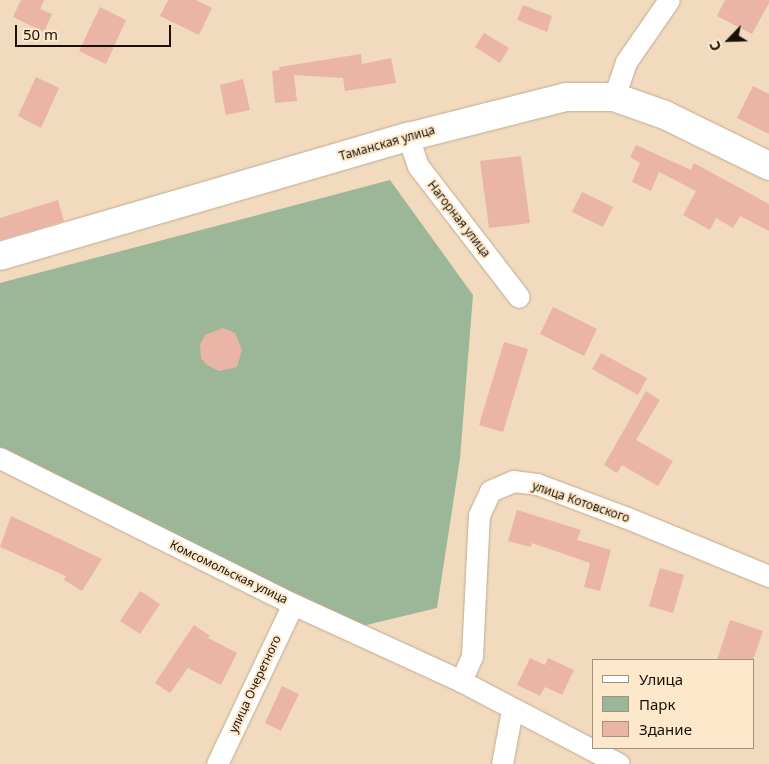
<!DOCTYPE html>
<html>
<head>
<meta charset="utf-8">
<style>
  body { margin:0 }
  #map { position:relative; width:769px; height:764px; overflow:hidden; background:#f1dabe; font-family:"Noto Sans",sans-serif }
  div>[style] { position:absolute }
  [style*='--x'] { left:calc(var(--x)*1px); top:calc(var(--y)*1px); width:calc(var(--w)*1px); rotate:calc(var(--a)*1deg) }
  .green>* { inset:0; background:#9cb698 }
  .building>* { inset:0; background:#eab4a7 }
  .roads { filter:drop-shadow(0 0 1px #c0ab8f) drop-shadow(0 0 1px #c0ab8f) }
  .minor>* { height:21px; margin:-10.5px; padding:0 10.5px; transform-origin:10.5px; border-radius:10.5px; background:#fff }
  .tertiary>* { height:28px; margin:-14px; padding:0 14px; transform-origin:14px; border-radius:14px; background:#fff }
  span { translate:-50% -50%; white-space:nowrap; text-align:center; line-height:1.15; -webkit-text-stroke:4px #fee8cb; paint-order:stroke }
  .street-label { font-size:12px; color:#191107 }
  .legend { position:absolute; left:592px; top:659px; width:162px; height:90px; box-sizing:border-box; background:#fee8cb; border:1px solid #a2927d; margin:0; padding:6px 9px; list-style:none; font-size:15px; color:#191107 }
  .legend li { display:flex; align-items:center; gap:10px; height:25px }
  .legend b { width:25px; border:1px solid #a2927d }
  .north { position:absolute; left:704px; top:15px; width:50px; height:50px; -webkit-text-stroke:4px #fee8cb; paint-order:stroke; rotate:246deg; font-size:14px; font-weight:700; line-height:20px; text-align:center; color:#191107 }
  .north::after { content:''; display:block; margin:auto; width:18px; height:22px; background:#191107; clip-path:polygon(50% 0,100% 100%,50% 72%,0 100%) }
  .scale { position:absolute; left:15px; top:25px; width:156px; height:22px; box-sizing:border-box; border:2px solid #191107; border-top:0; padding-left:6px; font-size:15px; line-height:18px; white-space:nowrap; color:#191107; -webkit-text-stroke:4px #fee8cb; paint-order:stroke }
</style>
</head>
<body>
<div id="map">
  <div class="green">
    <i style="clip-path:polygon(390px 180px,473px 295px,460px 458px,437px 608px,358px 627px,0 451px,0 283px)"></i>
  </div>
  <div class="building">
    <i style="clip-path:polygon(21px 0,44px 0,40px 9px,52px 14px,44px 32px,13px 17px)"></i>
    <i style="clip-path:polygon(168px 0,196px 0,212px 8px,199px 35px,160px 16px)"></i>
    <i style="clip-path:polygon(725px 0,769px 0,769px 3px,752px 34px,717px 16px)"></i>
    <i style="clip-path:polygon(523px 5px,552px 16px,547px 32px,517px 20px)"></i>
    <i style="clip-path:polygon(100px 7px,126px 20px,106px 64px,79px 51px)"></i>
    <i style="clip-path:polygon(484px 33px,509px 48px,500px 63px,475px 47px)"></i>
    <i style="clip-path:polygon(361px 54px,362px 64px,391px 58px,396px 83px,345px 91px,343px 78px,294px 75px,297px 101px,275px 103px,272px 71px,280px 70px,279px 67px)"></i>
    <i style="clip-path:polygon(36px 77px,59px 88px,41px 128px,18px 116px)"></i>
    <i style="clip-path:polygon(243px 79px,250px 110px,226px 115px,220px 85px)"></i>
    <i style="clip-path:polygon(753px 86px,769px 94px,769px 134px,737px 118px)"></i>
    <i style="clip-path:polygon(636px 145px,691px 170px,694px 163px,769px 204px,769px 231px,740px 216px,733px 228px,716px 218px,710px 230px,683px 215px,696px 191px,659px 172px,651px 191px,632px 182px,640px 163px,630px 157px)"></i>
    <i style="clip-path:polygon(521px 156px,530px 223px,489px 228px,480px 161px)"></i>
    <i style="clip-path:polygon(582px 192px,613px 207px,603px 227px,572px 212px)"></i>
    <i style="clip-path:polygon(58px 200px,64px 221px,0 240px,0 218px)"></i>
    <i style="clip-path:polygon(553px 307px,597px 329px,584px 356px,540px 334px)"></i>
    <i style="clip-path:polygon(223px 328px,235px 333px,242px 350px,237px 367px,219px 371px,207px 365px,201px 358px,200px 344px,205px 335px)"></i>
    <i style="clip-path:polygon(504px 342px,528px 349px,503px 432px,479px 425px)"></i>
    <i style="clip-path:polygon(601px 353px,647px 378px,638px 395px,592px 369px)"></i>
    <i style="clip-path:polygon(646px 391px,660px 400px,636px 440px,673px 461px,658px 486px,622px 465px,617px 473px,604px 465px)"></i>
    <i style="clip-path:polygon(517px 510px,581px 530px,577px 540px,611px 550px,600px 591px,584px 587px,590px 563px,532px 543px,531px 547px,508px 541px)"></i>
    <i style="clip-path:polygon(11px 516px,102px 559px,82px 591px,64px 580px,66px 576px,0 547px)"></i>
    <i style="clip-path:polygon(660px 568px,684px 575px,673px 613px,649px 606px)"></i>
    <i style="clip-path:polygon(140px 591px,160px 604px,140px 634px,120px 621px)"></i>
    <i style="clip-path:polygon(730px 620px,763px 631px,753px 660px,717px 660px)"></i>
    <i style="clip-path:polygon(194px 625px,210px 636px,208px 638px,237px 653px,221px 685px,188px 668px,170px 693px,155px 683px)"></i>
    <i style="clip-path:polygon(530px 658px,545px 665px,548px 658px,574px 670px,562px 695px,545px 687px,540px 696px,517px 685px)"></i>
    <i style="clip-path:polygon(282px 686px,299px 694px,281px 731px,265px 723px)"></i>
  </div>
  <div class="roads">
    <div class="minor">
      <i style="--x:614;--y:97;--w:37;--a:-71"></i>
      <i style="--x:626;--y:62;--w:75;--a:-55.3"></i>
      <i style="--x:408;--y:137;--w:31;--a:71"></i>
      <i style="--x:418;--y:166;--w:165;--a:52.4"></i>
      <i style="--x:0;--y:458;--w:327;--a:26.5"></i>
      <i style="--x:293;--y:604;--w:185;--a:24.6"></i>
      <i style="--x:461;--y:681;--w:178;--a:27.7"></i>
      <i style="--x:461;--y:681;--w:27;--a:-66"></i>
      <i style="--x:472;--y:656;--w:141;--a:-87.2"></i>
      <i style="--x:479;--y:515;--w:26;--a:-65"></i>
      <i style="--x:490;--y:491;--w:25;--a:-23"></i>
      <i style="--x:513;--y:481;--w:24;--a:7"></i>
      <i style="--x:537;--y:484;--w:94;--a:20.6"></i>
      <i style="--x:625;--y:517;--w:156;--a:22.3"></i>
      <i style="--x:217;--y:764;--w:177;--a:-64.6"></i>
      <i style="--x:502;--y:764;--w:55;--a:-79.5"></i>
    </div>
    <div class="tertiary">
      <i style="--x:0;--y:256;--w:425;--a:-16.3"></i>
      <i style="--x:408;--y:137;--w:163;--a:-14.2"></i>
      <i style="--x:566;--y:97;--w:48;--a:0"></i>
      <i style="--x:614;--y:97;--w:54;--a:19.4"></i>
      <i style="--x:665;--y:115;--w:116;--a:26.1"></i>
    </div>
  </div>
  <div class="street-label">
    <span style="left:387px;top:143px;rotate:-16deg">Таманская улица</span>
    <span style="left:459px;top:219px;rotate:52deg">Нагорная улица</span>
    <span style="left:581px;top:502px;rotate:19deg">улица Котовского</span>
    <span style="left:229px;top:572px;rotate:26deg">Комсомольская улица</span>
    <span style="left:255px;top:684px;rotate:-65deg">улица Очеретного</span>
  </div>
  <ul class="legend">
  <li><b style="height:6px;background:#fff"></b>Улица</li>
  <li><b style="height:14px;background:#9cb698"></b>Парк</li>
  <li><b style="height:14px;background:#eab4a7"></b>Здание</li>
  </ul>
  <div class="north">С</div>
  <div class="scale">50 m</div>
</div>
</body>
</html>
